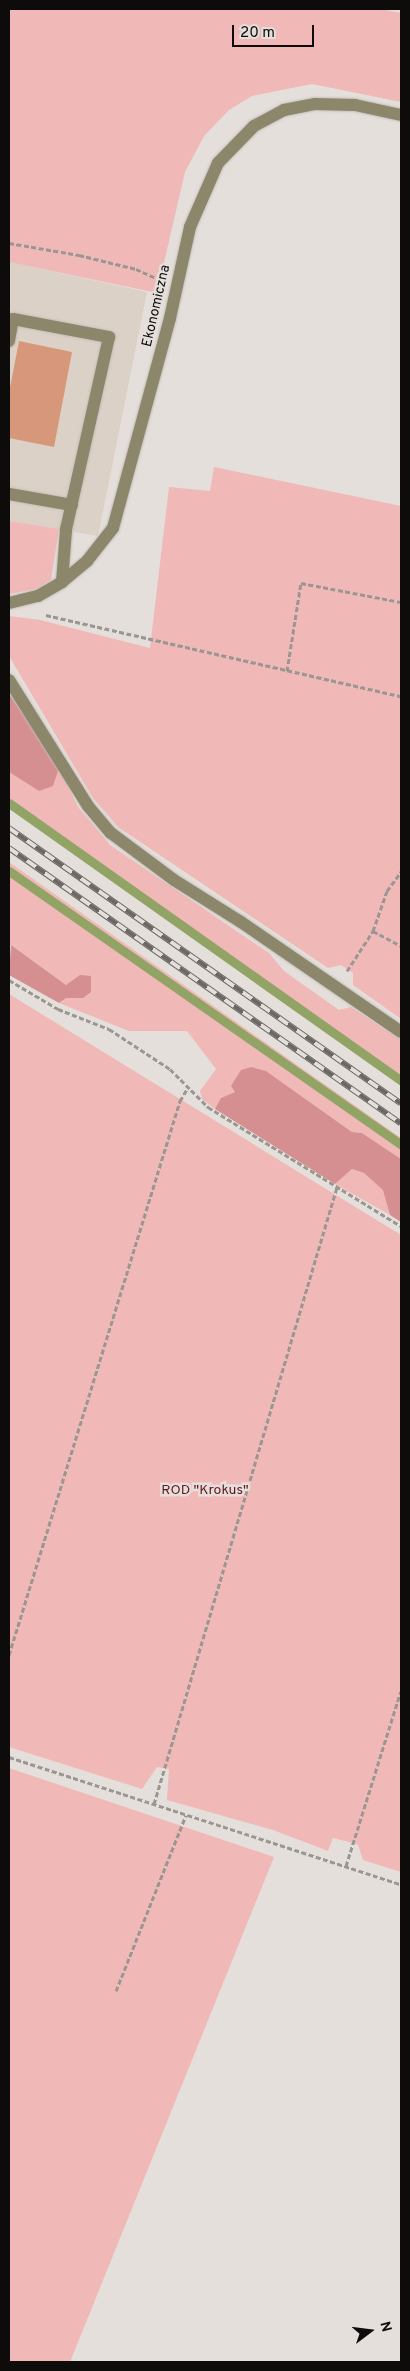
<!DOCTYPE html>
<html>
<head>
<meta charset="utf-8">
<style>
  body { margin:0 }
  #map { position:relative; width:410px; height:2371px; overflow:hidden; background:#e4dfda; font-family:Overpass,sans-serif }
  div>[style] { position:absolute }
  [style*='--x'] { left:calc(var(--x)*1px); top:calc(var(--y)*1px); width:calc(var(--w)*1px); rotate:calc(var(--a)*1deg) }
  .built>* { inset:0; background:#dbd1c6 }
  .green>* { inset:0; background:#f1b8b8 }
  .forest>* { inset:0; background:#d68f90 }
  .stream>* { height:9px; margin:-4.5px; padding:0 4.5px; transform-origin:4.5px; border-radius:4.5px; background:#91a466 }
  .building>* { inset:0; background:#d7977b }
  .path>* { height:3px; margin-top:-1.5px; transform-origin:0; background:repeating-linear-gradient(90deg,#9a9692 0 5px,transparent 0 7.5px) }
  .roads { filter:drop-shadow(0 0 1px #c2bdb9) drop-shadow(0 0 1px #c2bdb9) }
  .minor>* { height:12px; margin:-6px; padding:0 6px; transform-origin:6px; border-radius:6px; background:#8c866b }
  .rail>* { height:5.5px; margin-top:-2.75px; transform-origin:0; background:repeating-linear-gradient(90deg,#e4dfda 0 11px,#6a6764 0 22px); box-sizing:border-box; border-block:1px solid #6a6764 }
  span { translate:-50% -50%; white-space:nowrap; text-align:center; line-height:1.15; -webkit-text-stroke:5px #e4dfda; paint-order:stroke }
  .street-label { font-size:14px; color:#0d0c0a }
  .park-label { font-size:14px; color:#68131f }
  .frame { position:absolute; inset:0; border:10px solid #0d0c0a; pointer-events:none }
  .north { position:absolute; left:345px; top:2306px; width:50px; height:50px; -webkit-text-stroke:4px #e4dfda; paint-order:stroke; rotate:75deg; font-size:14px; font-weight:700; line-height:20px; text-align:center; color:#0d0c0a }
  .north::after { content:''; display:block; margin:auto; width:18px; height:22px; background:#0d0c0a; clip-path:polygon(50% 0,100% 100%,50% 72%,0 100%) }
  .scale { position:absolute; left:232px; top:25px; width:82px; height:22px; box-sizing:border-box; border:2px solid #0d0c0a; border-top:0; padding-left:6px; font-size:15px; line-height:18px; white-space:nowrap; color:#0d0c0a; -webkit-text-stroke:4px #e4dfda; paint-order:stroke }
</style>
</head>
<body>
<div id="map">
  <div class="built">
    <i style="clip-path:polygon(9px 262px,147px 292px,98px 536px,9px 521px)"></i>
  </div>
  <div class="green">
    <i style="clip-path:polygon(9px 9px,380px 9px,401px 13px,401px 102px,312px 84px,252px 96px,229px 110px,204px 136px,185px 172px,157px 293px,9px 262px)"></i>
    <i style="clip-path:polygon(214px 467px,401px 506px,401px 1019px,353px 985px,353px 973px,341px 965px,328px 968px,118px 827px,93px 798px,9px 656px,9px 616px,40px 620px,150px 648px,169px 487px,210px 491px)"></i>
    <i style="clip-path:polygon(9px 521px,59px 529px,51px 580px,36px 589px,9px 594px)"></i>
    <i style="clip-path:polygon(59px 768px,78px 807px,110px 845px,269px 953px,284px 971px,339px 1010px,351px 1007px,401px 1040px,401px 1080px,9px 807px,9px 772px,39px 791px)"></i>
    <i style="clip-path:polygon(9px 862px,401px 1138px,401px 1159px,362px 1133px,352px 1132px,266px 1071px,251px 1067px,241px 1070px,235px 1092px,222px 1098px,215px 1109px,202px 1099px,200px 1091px,216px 1069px,187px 1031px,129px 1031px,59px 1003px,66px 998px,83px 998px,76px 981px,66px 985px,11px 945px,9px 947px)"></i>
    <i style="clip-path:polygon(9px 994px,401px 1235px,401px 1872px,363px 1860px,358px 1845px,353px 1843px,333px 1838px,328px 1851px,273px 1830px,167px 1800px,169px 1769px,157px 1767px,142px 1789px,9px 1747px)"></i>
    <i style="clip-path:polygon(352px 1169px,364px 1173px,384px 1190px,390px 1215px,335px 1184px)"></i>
    <i style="clip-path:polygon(9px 1768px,274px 1857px,70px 2362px,9px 2362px)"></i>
  </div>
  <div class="forest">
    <i style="clip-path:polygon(9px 693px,59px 768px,53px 786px,39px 791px,9px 772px)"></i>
    <i style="clip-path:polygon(11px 945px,66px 985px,80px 975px,91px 976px,91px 992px,83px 998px,66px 998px,59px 1003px,9px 975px)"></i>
    <i style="clip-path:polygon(251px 1067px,266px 1071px,352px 1132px,362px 1133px,401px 1159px,401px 1222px,390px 1215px,383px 1190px,364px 1173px,352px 1169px,335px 1184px,215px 1109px,221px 1098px,235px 1092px,231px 1086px,241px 1070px)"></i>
  </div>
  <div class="stream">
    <i style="--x:9;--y:803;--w:481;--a:35.3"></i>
    <i style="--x:9;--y:871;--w:478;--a:34.9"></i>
  </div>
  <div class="building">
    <i style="clip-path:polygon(19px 341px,72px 352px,54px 447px,9px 438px,9px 393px)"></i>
  </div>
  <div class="path">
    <i style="--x:9;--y:243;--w:71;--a:9.7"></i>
    <i style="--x:79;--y:255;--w:59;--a:13.8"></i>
    <i style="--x:136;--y:269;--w:24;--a:24"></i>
    <i style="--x:46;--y:615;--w:364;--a:12.9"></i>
    <i style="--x:287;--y:671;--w:89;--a:-81"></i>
    <i style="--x:301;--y:583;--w:102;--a:10.8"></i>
    <i style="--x:373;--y:931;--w:42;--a:-70.7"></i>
    <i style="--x:387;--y:891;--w:24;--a:-54"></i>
    <i style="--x:347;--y:971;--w:48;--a:-57"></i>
    <i style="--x:373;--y:931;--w:32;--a:28"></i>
    <i style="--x:9;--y:980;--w:57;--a:30.6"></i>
    <i style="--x:58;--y:1009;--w:55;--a:21.4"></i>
    <i style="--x:109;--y:1029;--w:73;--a:33.3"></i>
    <i style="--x:170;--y:1069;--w:54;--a:45"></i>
    <i style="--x:208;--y:1107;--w:227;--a:31.7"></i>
    <i style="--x:9;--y:1655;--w:580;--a:-72.85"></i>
    <i style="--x:180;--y:1101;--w:16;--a:-60"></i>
    <i style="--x:9;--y:1757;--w:412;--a:18"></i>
    <i style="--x:154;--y:1804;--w:644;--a:-73.48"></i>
    <i style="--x:346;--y:1866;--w:183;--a:-72.6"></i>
    <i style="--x:116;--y:1991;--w:189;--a:-68.3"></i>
  </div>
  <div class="roads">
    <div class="minor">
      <i style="--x:9;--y:341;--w:22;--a:-80"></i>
      <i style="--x:13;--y:319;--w:98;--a:10.6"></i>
      <i style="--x:109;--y:337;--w:198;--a:102.6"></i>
      <i style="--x:66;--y:530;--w:52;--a:94.4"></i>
      <i style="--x:9;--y:494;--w:64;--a:9.9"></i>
      <i style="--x:9;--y:603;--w:30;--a:-14"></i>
      <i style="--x:38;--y:596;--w:28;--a:-30"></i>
      <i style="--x:62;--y:582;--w:33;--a:-40"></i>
      <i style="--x:87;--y:561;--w:42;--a:-51.8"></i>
      <i style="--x:113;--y:528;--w:218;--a:-74.8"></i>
      <i style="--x:170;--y:318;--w:93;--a:-77.6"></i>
      <i style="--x:190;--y:227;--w:70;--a:-66.4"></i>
      <i style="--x:218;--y:163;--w:52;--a:-45.8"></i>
      <i style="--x:254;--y:126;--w:34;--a:-28"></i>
      <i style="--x:284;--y:110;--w:32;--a:-11"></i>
      <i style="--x:315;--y:104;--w:40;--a:1.4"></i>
      <i style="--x:355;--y:105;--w:47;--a:12.3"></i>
      <i style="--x:9;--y:680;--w:149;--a:57.9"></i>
      <i style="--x:88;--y:806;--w:35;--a:50"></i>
      <i style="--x:111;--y:833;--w:79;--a:36.7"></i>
      <i style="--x:174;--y:880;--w:79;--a:32.1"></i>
      <i style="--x:241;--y:922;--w:194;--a:34.5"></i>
    </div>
  </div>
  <div class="rail">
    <i style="--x:9;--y:828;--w:479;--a:35.1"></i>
    <i style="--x:9;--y:848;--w:479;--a:35.1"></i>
  </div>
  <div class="street-label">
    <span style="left:157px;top:306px;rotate:-77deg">Ekonomiczna</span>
  </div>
  <div class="park-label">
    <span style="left:205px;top:1491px">ROD "Krokus"</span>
  </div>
  <div class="frame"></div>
  <div class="north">N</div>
  <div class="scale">20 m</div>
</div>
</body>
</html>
